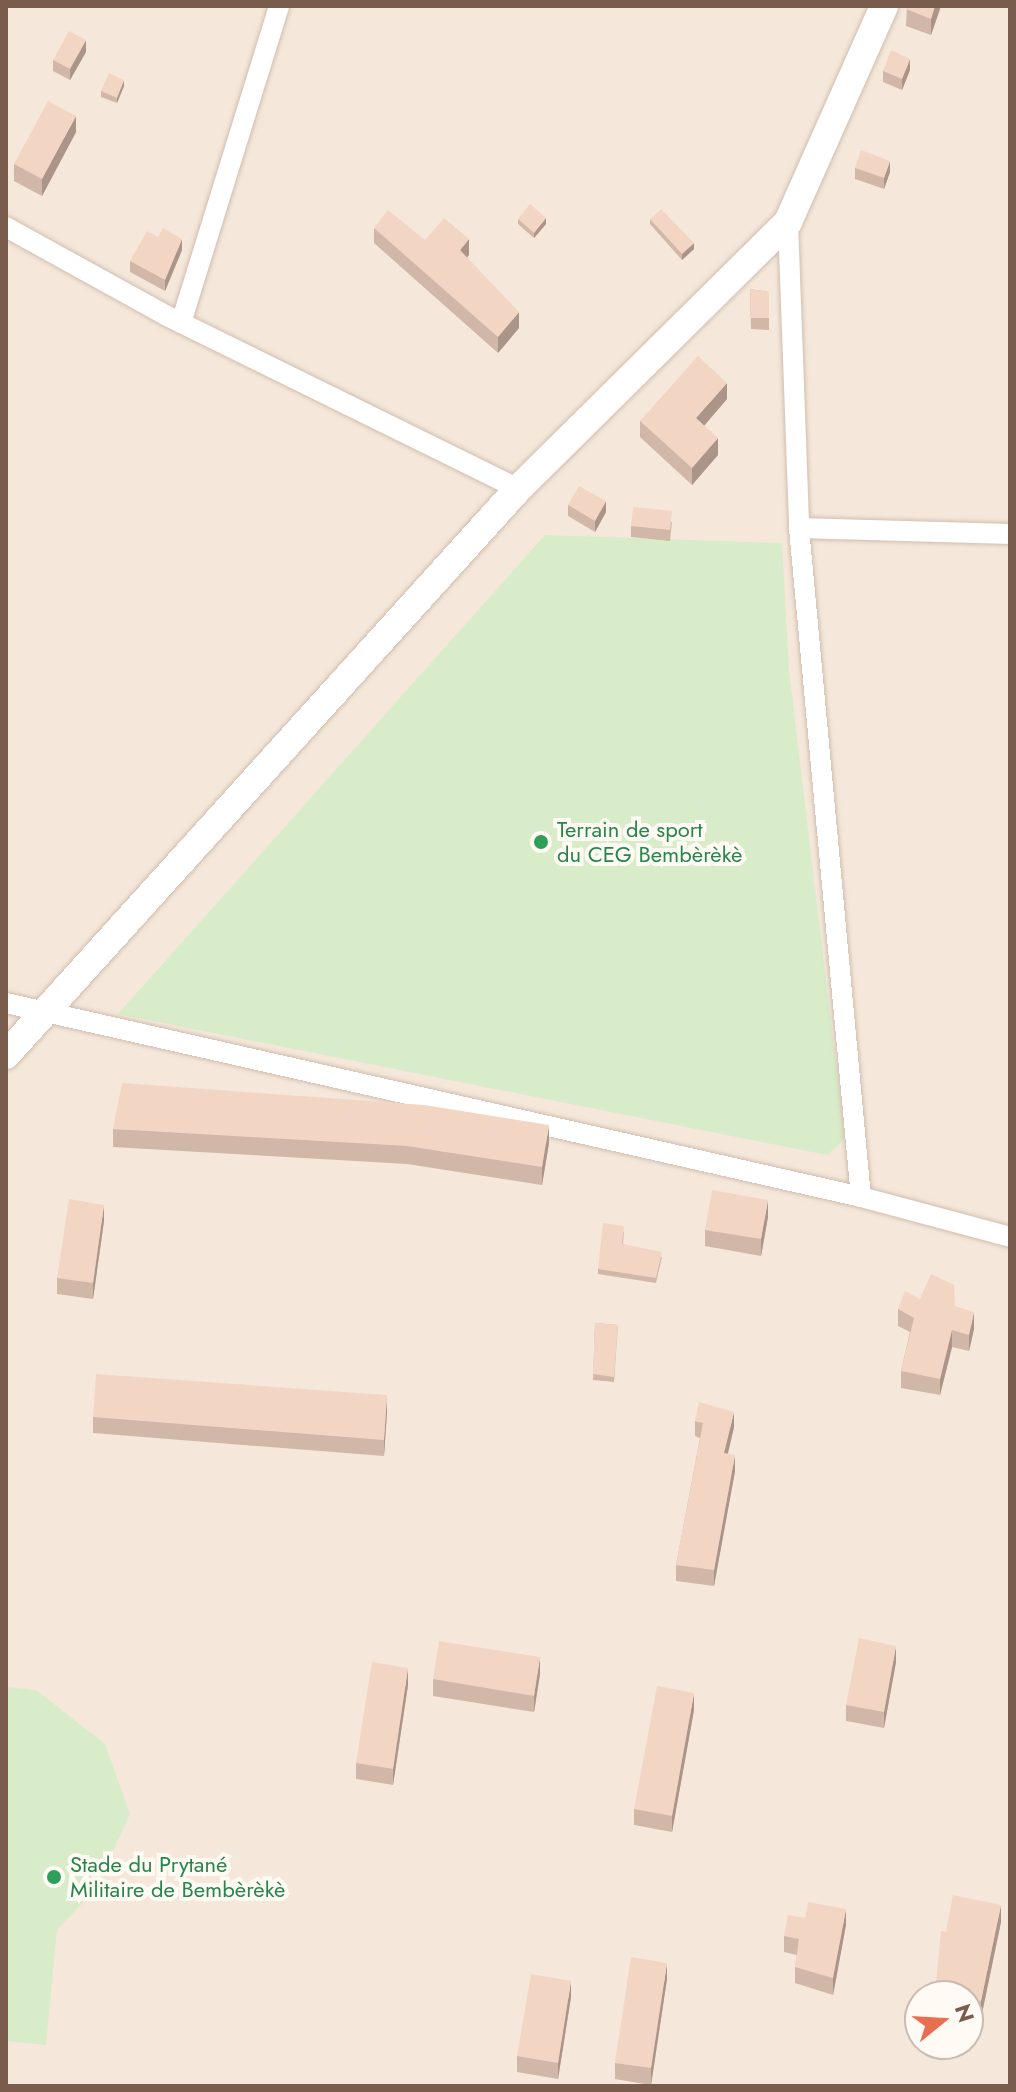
<!DOCTYPE html>
<html>
<head>
<meta charset="utf-8">
<style>
  body { margin:0 }
  #map { position:relative; width:1016px; height:2092px; overflow:hidden; background:#fdf6ec; font-family:Jost,sans-serif }
  div>[style] { position:absolute }
  [style*='--x'] { left:calc(var(--x)*1px); top:calc(var(--y)*1px); width:calc(var(--w)*1px); rotate:calc(var(--a)*1deg) }
  .residential>* { inset:0; background:#f5e8da }
  .green>* { inset:0; background:#d8ecc9 }
  .roads { filter:drop-shadow(0 0 2px #d1beb0) drop-shadow(0 0 2px #d1beb0) }
  .street>* { height:20px; margin:-10px; padding:0 10px; transform-origin:10px; border-radius:10px; background:#fff }
  .secondary>* { height:28px; margin:-14px; padding:0 14px; transform-origin:14px; border-radius:14px; background:#fff }
  .wall>* { inset:0; background:#d1b7a8 }
  .shaded-wall>* { inset:0; background:#aa9588 }
  .building>* { inset:0; background:#f3d5c3 }
  .dots>* { width:22px; height:22px; translate:-50% -50%; box-sizing:border-box; border:4px solid #fffaf3; border-radius:50% }
  span { translate:-50% -50%; white-space:nowrap; text-align:center; line-height:1.15; -webkit-text-stroke:8px #fffaf3; paint-order:stroke }
  .leisure-label { font-size:22px; color:#27864d }
  .left { translate:0 -50%; text-align:left }
  .frame { position:absolute; inset:0; border:8px solid #7a5c4d; pointer-events:none }
  .north { position:absolute; left:904px; top:1980px; width:80px; height:80px; box-sizing:border-box; background:#fffaf3; border:2px solid #cabbb1; border-radius:50%; rotate:72deg; font-size:22px; font-weight:700; line-height:32px; text-align:center; color:#7a5c4d }
  .north::after { content:''; display:block; margin:auto; width:28px; height:36px; background:#e76f51; clip-path:polygon(50% 0,100% 100%,50% 72%,0 100%) }
</style>
</head>
<body>
<div id="map">
  <div class="residential">
    <i style="clip-path:polygon(evenodd,6px 6px,1010px 6px,1010px 2086px,6px 2086px,6px 6px,920px 1996px,968px 1996px,968px 2044px,920px 2044px,920px 1996px)"></i>
  </div>
  <div class="green">
    <i style="clip-path:polygon(545px 535px,782px 543px,789px 670px,845px 1139px,827px 1155px,118px 1014px)"></i>
    <i style="clip-path:polygon(6px 1687px,36px 1690px,105px 1744px,130px 1814px,95px 1890px,57px 1930px,46px 2045px,6px 2041px)"></i>
  </div>
  <div class="roads">
    <div class="street">
      <i style="--x:788;--y:222;--w:306;--a:87.9"></i>
      <i style="--x:799;--y:528;--w:672;--a:84.71"></i>
      <i style="--x:6;--y:227;--w:184;--a:28.9"></i>
      <i style="--x:167;--y:316;--w:391;--a:26.2"></i>
      <i style="--x:181;--y:323;--w:332;--a:-72.8"></i>
      <i style="--x:799;--y:528;--w:211;--a:1.6"></i>
      <i style="--x:6;--y:1003;--w:877;--a:12.78"></i>
      <i style="--x:861;--y:1197;--w:154;--a:15"></i>
    </div>
    <div class="secondary">
      <i style="--x:6;--y:1055;--w:763;--a:-47.87"></i>
      <i style="--x:518;--y:489;--w:380;--a:-44.7"></i>
      <i style="--x:788;--y:222;--w:236;--a:-66"></i>
    </div>
  </div>
  <div class="wall">
    <i style="clip-path:polygon(907px 6px,941px 6px,931px 35px,906px 26px)"></i>
    <i style="clip-path:polygon(86px 52px,70px 80px,53px 71px,53px 60px)"></i>
    <i style="clip-path:polygon(910px 70px,902px 90px,883px 82px,883px 71px)"></i>
    <i style="clip-path:polygon(124px 86px,117px 103px,101px 97px,101px 91px)"></i>
    <i style="clip-path:polygon(76px 132px,42px 196px,14px 181px,14px 164px)"></i>
    <i style="clip-path:polygon(855px 168px,890px 172px,884px 189px,855px 179px)"></i>
    <i style="clip-path:polygon(518px 219px,546px 224px,534px 238px,518px 224px)"></i>
    <i style="clip-path:polygon(650px 219px,694px 249px,682px 260px,650px 224px)"></i>
    <i style="clip-path:polygon(374px 228px,425px 240px,469px 255px,467px 257px,519px 328px,498px 353px,374px 243px)"></i>
    <i style="clip-path:polygon(182px 250px,165px 291px,130px 272px,130px 261px)"></i>
    <i style="clip-path:polygon(750px 289px,769px 292px,769px 330px,751px 329px)"></i>
    <i style="clip-path:polygon(727px 399px,704px 426px,718px 455px,692px 485px,640px 437px,640px 421px)"></i>
    <i style="clip-path:polygon(568px 505px,606px 512px,595px 532px,568px 516px)"></i>
    <i style="clip-path:polygon(672px 522px,670px 541px,631px 537px,631px 526px)"></i>
    <i style="clip-path:polygon(113px 1129px,549px 1143px,542px 1185px,407px 1164px,113px 1147px)"></i>
    <i style="clip-path:polygon(768px 1217px,761px 1256px,705px 1246px,705px 1230px)"></i>
    <i style="clip-path:polygon(104px 1221px,93px 1299px,57px 1294px,57px 1278px)"></i>
    <i style="clip-path:polygon(624px 1231px,623px 1244px,662px 1257px,656px 1283px,598px 1274px,598px 1269px)"></i>
    <i style="clip-path:polygon(955px 1306px,974px 1329px,969px 1351px,952px 1347px,940px 1395px,901px 1388px,901px 1371px,910px 1332px,898px 1326px,898px 1309px)"></i>
    <i style="clip-path:polygon(595px 1323px,618px 1325px,614px 1382px,593px 1380px)"></i>
    <i style="clip-path:polygon(387px 1412px,384px 1456px,93px 1433px,93px 1417px)"></i>
    <i style="clip-path:polygon(695px 1421px,734px 1427px,728px 1454px,735px 1471px,714px 1586px,676px 1581px,676px 1565px,700px 1438px,695px 1436px)"></i>
    <i style="clip-path:polygon(896px 1662px,884px 1728px,846px 1721px,846px 1705px)"></i>
    <i style="clip-path:polygon(540px 1674px,534px 1712px,433px 1696px,433px 1679px)"></i>
    <i style="clip-path:polygon(408px 1685px,393px 1785px,356px 1779px,356px 1763px)"></i>
    <i style="clip-path:polygon(694px 1710px,672px 1832px,634px 1825px,634px 1809px)"></i>
    <i style="clip-path:polygon(1001px 1922px,981px 2018px,968px 2015px,968px 1996px,936px 1996px,936px 1984px,946px 1932px)"></i>
    <i style="clip-path:polygon(846px 1925px,833px 1995px,795px 1983px,795px 1967px,797px 1955px,784px 1952px,784px 1936px)"></i>
    <i style="clip-path:polygon(667px 1979px,651px 2085px,615px 2079px,615px 2063px)"></i>
    <i style="clip-path:polygon(571px 1997px,558px 2079px,517px 2072px,517px 2056px)"></i>
  </div>
  <div class="shaded-wall">
    <i style="clip-path:polygon(935px 6px,941px 6px,931px 35px,931px 19px)"></i>
    <i style="clip-path:polygon(86px 40px,86px 52px,70px 80px,70px 69px)"></i>
    <i style="clip-path:polygon(910px 59px,910px 70px,902px 90px,902px 79px)"></i>
    <i style="clip-path:polygon(124px 80px,124px 86px,117px 103px,117px 98px)"></i>
    <i style="clip-path:polygon(76px 116px,76px 132px,42px 196px,42px 179px)"></i>
    <i style="clip-path:polygon(890px 161px,890px 172px,884px 189px,884px 178px)"></i>
    <i style="clip-path:polygon(546px 218px,546px 224px,534px 238px,534px 233px)"></i>
    <i style="clip-path:polygon(182px 239px,182px 250px,165px 291px,165px 280px)"></i>
    <i style="clip-path:polygon(469px 239px,469px 255px,460px 266px,460px 250px)"></i>
    <i style="clip-path:polygon(694px 243px,694px 249px,682px 260px,682px 254px)"></i>
    <i style="clip-path:polygon(519px 312px,519px 328px,498px 353px,498px 337px)"></i>
    <i style="clip-path:polygon(727px 383px,727px 399px,696px 435px,696px 418px)"></i>
    <i style="clip-path:polygon(718px 438px,718px 455px,692px 485px,692px 468px)"></i>
    <i style="clip-path:polygon(606px 501px,606px 512px,595px 532px,595px 521px)"></i>
    <i style="clip-path:polygon(549px 1125px,549px 1143px,542px 1185px,542px 1167px)"></i>
    <i style="clip-path:polygon(768px 1200px,768px 1217px,761px 1256px,761px 1239px)"></i>
    <i style="clip-path:polygon(104px 1205px,104px 1221px,93px 1299px,93px 1283px)"></i>
    <i style="clip-path:polygon(974px 1312px,974px 1329px,969px 1351px,969px 1335px)"></i>
    <i style="clip-path:polygon(952px 1330px,952px 1347px,940px 1395px,940px 1379px)"></i>
    <i style="clip-path:polygon(387px 1395px,387px 1412px,384px 1456px,384px 1440px)"></i>
    <i style="clip-path:polygon(734px 1412px,734px 1427px,724px 1469px,724px 1453px)"></i>
    <i style="clip-path:polygon(735px 1455px,735px 1471px,714px 1586px,714px 1570px)"></i>
    <i style="clip-path:polygon(896px 1646px,896px 1662px,884px 1728px,884px 1712px)"></i>
    <i style="clip-path:polygon(540px 1657px,540px 1674px,534px 1712px,534px 1696px)"></i>
    <i style="clip-path:polygon(408px 1668px,408px 1685px,393px 1785px,393px 1769px)"></i>
    <i style="clip-path:polygon(694px 1693px,694px 1710px,672px 1832px,672px 1816px)"></i>
    <i style="clip-path:polygon(1001px 1905px,1001px 1922px,981px 2018px,981px 2001px)"></i>
    <i style="clip-path:polygon(846px 1909px,846px 1925px,833px 1995px,833px 1978px)"></i>
    <i style="clip-path:polygon(667px 1963px,667px 1979px,651px 2085px,651px 2068px)"></i>
    <i style="clip-path:polygon(571px 1981px,571px 1997px,558px 2079px,558px 2063px)"></i>
  </div>
  <div class="building">
    <i style="clip-path:polygon(907px 6px,935px 6px,931px 19px,906px 9px)"></i>
    <i style="clip-path:polygon(69px 31px,86px 40px,70px 69px,53px 60px)"></i>
    <i style="clip-path:polygon(891px 50px,910px 59px,902px 79px,883px 71px)"></i>
    <i style="clip-path:polygon(109px 73px,124px 80px,117px 98px,101px 91px)"></i>
    <i style="clip-path:polygon(48px 101px,76px 116px,42px 179px,14px 164px)"></i>
    <i style="clip-path:polygon(861px 150px,890px 161px,884px 178px,855px 168px)"></i>
    <i style="clip-path:polygon(530px 204px,546px 218px,534px 233px,518px 219px)"></i>
    <i style="clip-path:polygon(661px 209px,694px 243px,682px 254px,650px 219px)"></i>
    <i style="clip-path:polygon(388px 210px,425px 240px,444px 218px,469px 239px,460px 250px,519px 312px,498px 337px,374px 228px)"></i>
    <i style="clip-path:polygon(163px 228px,182px 239px,165px 280px,130px 261px,147px 231px,158px 237px)"></i>
    <i style="clip-path:polygon(750px 289px,769px 292px,769px 318px,751px 318px)"></i>
    <i style="clip-path:polygon(698px 356px,727px 383px,696px 418px,718px 438px,692px 468px,640px 421px)"></i>
    <i style="clip-path:polygon(579px 486px,606px 501px,595px 521px,568px 505px)"></i>
    <i style="clip-path:polygon(633px 507px,672px 511px,670px 530px,631px 526px)"></i>
    <i style="clip-path:polygon(122px 1083px,424px 1105px,549px 1125px,542px 1167px,407px 1146px,113px 1129px)"></i>
    <i style="clip-path:polygon(712px 1190px,768px 1200px,761px 1239px,705px 1230px)"></i>
    <i style="clip-path:polygon(69px 1199px,104px 1205px,93px 1283px,57px 1278px)"></i>
    <i style="clip-path:polygon(603px 1223px,624px 1226px,622px 1244px,662px 1252px,656px 1278px,598px 1269px)"></i>
    <i style="clip-path:polygon(931px 1274px,954px 1285px,955px 1306px,974px 1312px,969px 1335px,952px 1330px,940px 1379px,901px 1371px,914px 1318px,898px 1309px,905px 1291px,920px 1299px)"></i>
    <i style="clip-path:polygon(595px 1323px,618px 1325px,614px 1377px,593px 1374px)"></i>
    <i style="clip-path:polygon(96px 1374px,387px 1395px,384px 1440px,93px 1417px)"></i>
    <i style="clip-path:polygon(699px 1402px,734px 1412px,724px 1453px,735px 1455px,714px 1570px,676px 1565px,703px 1423px,695px 1421px)"></i>
    <i style="clip-path:polygon(859px 1638px,896px 1646px,884px 1712px,846px 1705px)"></i>
    <i style="clip-path:polygon(439px 1641px,540px 1657px,534px 1696px,433px 1679px)"></i>
    <i style="clip-path:polygon(372px 1662px,408px 1668px,393px 1769px,356px 1763px)"></i>
    <i style="clip-path:polygon(657px 1686px,694px 1693px,672px 1816px,634px 1809px)"></i>
    <i style="clip-path:polygon(953px 1895px,1001px 1905px,981px 2001px,968px 1998px,968px 1996px,953px 1995px,955px 1988px,936px 1984px,941px 1931px,946px 1932px)"></i>
    <i style="clip-path:polygon(808px 1902px,846px 1909px,833px 1978px,795px 1967px,799px 1939px,784px 1936px,788px 1915px,805px 1918px)"></i>
    <i style="clip-path:polygon(631px 1957px,667px 1963px,651px 2068px,615px 2063px)"></i>
    <i style="clip-path:polygon(531px 1974px,571px 1981px,558px 2063px,517px 2056px)"></i>
  </div>
  <div class="dots">
    <i style="left:541px;top:842px;background:#2e9e5b"></i>
    <i style="left:54px;top:1877px;background:#2e9e5b"></i>
  </div>
  <div class="leisure-label">
    <span class="left" style="left:557px;top:842px">Terrain de sport<br>du CEG Bembèrèkè</span>
    <span class="left" style="left:70px;top:1877px">Stade du Prytané<br>Militaire de Bembèrèkè</span>
  </div>
  <div class="frame"></div>
  <div class="north">N</div>
</div>
</body>
</html>
